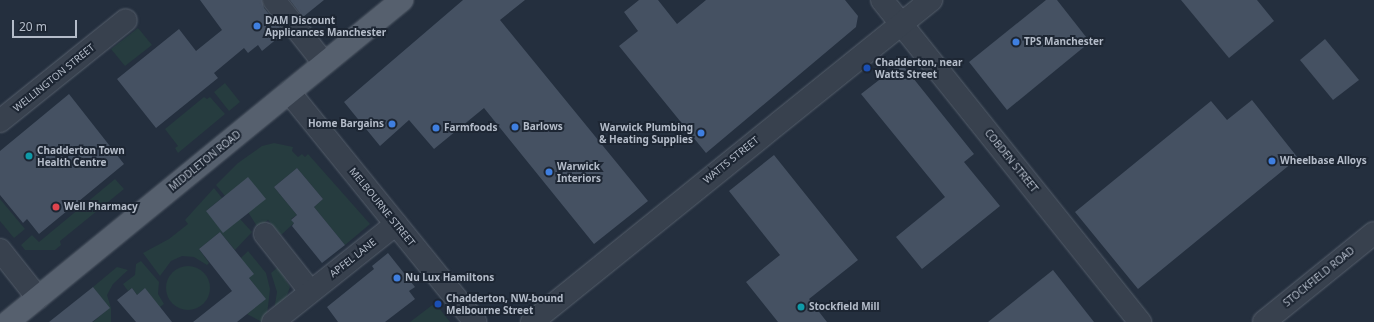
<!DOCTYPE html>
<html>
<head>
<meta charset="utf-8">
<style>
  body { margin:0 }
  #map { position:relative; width:1374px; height:322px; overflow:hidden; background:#242f3e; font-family:"Noto Sans",sans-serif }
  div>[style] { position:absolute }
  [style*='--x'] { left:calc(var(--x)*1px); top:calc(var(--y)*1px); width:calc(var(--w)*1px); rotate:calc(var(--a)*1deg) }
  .green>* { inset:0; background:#263c3f }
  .round { border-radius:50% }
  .building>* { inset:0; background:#455162 }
  .roads { filter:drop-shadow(0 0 1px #565f6c) drop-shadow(0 0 1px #565f6c) }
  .minor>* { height:22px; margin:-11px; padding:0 11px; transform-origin:11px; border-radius:11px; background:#38414e }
  .major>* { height:22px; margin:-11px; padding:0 11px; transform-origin:11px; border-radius:11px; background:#56606e }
  .dots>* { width:11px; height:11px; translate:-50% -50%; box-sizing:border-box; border:2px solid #1d2633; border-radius:50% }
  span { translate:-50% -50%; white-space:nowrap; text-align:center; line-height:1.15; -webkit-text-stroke:4px #1d2633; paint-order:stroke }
  .poi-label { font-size:10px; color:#b4bcc9; font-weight:700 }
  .left { translate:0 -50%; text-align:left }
  .right { translate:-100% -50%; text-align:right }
  .street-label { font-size:10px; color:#b4bcc9 }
  .scale { position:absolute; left:12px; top:20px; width:65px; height:18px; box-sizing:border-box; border:2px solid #b4bcc9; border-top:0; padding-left:5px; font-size:12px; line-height:14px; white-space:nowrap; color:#b4bcc9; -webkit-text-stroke:3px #1d2633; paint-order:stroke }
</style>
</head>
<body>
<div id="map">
  <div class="green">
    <i style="clip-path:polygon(138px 28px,152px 45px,125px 66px,111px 49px)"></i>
    <i style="clip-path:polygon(225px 83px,240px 102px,229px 111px,214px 92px)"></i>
    <i style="clip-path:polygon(204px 97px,207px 99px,210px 97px,225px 114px,178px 153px,175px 148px,178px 146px,165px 129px)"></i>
    <i style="clip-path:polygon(274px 143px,293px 147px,292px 151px,298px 157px,302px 154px,305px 157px,308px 154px,370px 224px,345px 245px,314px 207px,323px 199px,297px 168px,274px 187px,297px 215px,291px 219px,294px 223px,281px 235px,268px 220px,258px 228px,248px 212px,225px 196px,216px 185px,238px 163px,262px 146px)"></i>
    <i style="clip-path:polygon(115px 179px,124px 189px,60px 241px,61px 245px,55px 250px,25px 250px,21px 245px,32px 235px,39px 242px)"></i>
    <i style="clip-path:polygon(214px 188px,222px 198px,206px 211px,240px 219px,252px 232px,235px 250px,220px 232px,199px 249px,209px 263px,207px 265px,194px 257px,182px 256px,171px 261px,160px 276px,143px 253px,169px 239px,188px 224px,185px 220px)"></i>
    <i style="clip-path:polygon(0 199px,25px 229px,14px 238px,0 221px)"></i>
    <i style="clip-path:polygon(248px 251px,266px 273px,270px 289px,267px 315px,262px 322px,247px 314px,265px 299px,249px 278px,241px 258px)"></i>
    <i style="clip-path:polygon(141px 261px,159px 282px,158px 294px,164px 304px,160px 307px,145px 289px,137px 295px,132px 288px,128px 291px,123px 284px,135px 275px,136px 264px)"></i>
    <i class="round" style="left:166px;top:266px;width:44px;height:44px"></i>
    <i style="clip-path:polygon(117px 267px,128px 270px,113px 284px,107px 295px,111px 308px,111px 322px,93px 322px,109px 308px,93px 287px)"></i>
    <i style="clip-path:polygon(278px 267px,290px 287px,286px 298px,274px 310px,277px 292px,271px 273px)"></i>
    <i style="clip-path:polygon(435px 303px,450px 322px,410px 322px)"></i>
  </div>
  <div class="building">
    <i style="clip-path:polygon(200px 0,262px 0,264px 8px,284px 33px,262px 51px,258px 45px,248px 53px,244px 48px,214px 73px,218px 78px,156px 128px,117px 79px,179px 29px,196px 51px,222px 30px)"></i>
    <i style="clip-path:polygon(290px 0,324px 0,303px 17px)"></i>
    <i style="clip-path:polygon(463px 0,525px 0,500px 20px,648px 201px,594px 244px,484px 108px,434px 149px,409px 120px,380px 146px,344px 102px)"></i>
    <i style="clip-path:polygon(639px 0,658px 0,677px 24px,706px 0,845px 0,858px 16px,856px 27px,706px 153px,619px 46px,638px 31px,624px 12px)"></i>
    <i style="clip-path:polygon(1046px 0,1057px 0,1090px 42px,1007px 110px,969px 62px)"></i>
    <i style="clip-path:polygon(1181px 0,1257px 0,1274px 21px,1229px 58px)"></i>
    <i style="clip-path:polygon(1325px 39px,1359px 80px,1333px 100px,1300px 60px)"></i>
    <i style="clip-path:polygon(901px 63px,974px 154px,964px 162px,1000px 206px,922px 269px,896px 237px,945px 197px,861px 94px)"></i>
    <i style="clip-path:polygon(69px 94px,124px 164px,39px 234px,27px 219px,23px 223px,0 195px,0 151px)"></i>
    <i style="clip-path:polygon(1252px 100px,1298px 158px,1138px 289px,1075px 212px,1211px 101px,1227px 120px)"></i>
    <i style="clip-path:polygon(774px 155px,858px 260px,809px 299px,827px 322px,778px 322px,746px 282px,780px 255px,729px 191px)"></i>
    <i style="clip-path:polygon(297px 168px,323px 199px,314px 207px,345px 245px,322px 263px,292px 226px,294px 223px,291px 220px,297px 215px,274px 187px)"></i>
    <i style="clip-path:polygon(248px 177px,266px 199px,223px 233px,206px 211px)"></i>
    <i style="clip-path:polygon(220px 232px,254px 274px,249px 278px,266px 299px,237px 322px,193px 322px,232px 291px,199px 249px)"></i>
    <i style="clip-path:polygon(388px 253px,415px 287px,409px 291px,415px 299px,385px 322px,338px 322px,327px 307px,374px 269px,372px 266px)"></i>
    <i style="clip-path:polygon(1053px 270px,1094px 322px,988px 322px)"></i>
    <i style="clip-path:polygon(93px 287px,110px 308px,92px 322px,49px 322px)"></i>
    <i style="clip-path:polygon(132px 288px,137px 295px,145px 288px,172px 322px,136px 322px,117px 300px)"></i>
  </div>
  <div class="roads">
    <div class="minor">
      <i style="--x:274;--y:0;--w:80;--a:51.6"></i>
      <i style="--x:882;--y:0;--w:413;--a:51.3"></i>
      <i style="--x:289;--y:92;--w:296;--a:51"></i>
      <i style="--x:0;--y:121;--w:161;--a:-38.7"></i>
      <i style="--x:265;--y:234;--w:73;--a:51.7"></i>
      <i style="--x:0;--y:250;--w:61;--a:51.6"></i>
      <i style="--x:273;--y:322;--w:157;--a:-38.5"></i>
      <i style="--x:532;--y:322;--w:513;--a:-38.9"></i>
      <i style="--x:1264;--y:322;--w:141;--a:-39"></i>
    </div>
    <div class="major">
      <i style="--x:8;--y:322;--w:509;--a:-39.26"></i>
    </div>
  </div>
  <div class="dots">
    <i style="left:257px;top:26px;background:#3f7fe0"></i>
    <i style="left:1016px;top:42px;background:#3f7fe0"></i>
    <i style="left:867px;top:68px;background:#1a4fb4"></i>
    <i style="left:392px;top:124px;background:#3f7fe0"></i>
    <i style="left:515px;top:127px;background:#3f7fe0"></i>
    <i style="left:436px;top:128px;background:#3f7fe0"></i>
    <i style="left:701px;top:133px;background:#3f7fe0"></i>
    <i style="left:29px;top:156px;background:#0f9aa8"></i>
    <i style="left:1272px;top:161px;background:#3f7fe0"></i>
    <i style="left:549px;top:172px;background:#3f7fe0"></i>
    <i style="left:56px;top:207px;background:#e0444e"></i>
    <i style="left:397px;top:278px;background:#3f7fe0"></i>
    <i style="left:438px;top:304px;background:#1a4fb4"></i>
    <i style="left:801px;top:307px;background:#0f9aa8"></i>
  </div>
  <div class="poi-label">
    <span class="left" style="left:265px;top:26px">DAM Discount<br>Applicances Manchester</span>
    <span class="left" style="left:1024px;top:42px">TPS Manchester</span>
    <span class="left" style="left:875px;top:68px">Chadderton, near<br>Watts Street</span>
    <span class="right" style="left:384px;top:124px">Home Bargains</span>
    <span class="left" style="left:523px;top:127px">Barlows</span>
    <span class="right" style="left:693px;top:133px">Warwick Plumbing<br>&amp; Heating Supplies</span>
    <span class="left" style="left:444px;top:128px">Farmfoods</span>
    <span class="left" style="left:37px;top:156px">Chadderton Town<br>Health Centre</span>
    <span class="left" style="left:1280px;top:161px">Wheelbase Alloys</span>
    <span class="left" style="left:557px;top:172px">Warwick<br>Interiors</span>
    <span class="left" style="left:64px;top:207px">Well Pharmacy</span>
    <span class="left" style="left:405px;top:278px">Nu Lux Hamiltons</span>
    <span class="left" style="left:446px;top:304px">Chadderton, NW-bound<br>Melbourne Street</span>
    <span class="left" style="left:809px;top:307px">Stockfield Mill</span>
  </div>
  <div class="street-label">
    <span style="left:54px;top:78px;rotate:-39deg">WELLINGTON STREET</span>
    <span style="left:731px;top:160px;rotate:-39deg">WATTS STREET</span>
    <span style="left:205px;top:161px;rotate:-39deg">MIDDLETON ROAD</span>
    <span style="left:1011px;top:161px;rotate:51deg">COBDEN STREET</span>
    <span style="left:382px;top:207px;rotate:51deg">MELBOURNE STREET</span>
    <span style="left:353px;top:258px;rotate:-38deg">APFEL LANE</span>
    <span style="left:1319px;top:277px;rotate:-39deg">STOCKFIELD ROAD</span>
  </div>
  <div class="scale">20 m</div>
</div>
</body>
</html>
